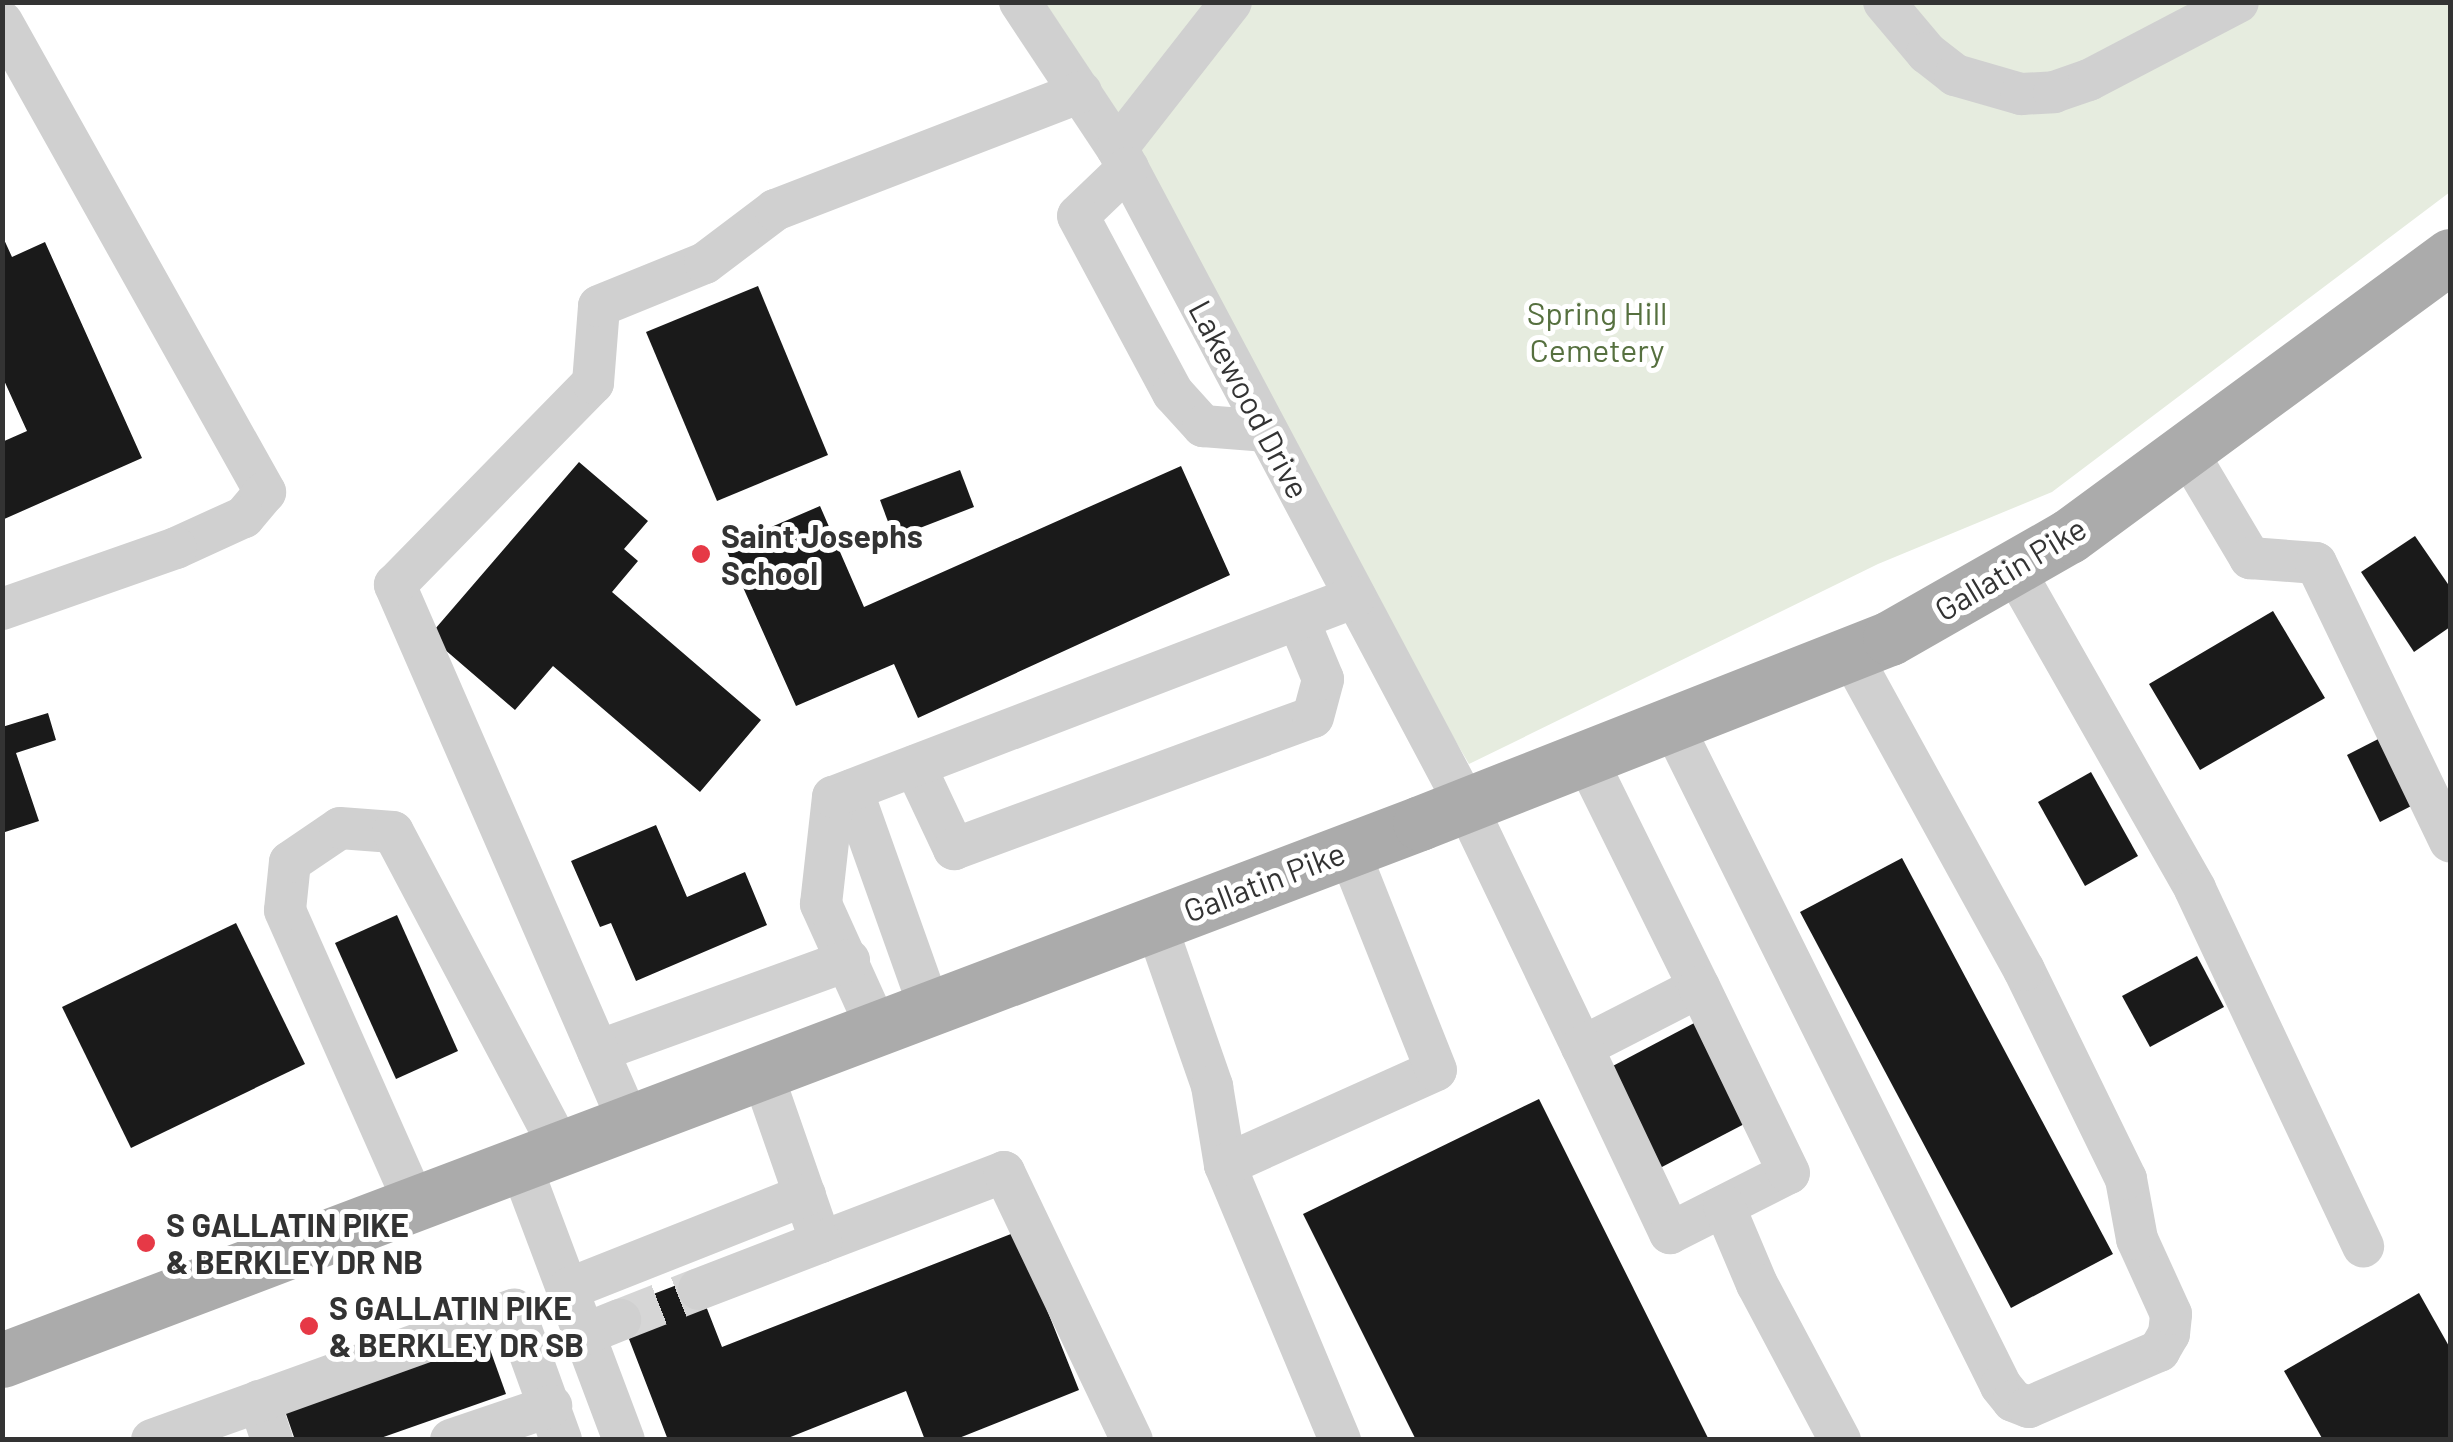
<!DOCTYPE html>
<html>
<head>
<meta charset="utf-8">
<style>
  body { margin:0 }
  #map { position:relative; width:2453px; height:1442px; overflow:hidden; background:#fff; font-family:Barlow,sans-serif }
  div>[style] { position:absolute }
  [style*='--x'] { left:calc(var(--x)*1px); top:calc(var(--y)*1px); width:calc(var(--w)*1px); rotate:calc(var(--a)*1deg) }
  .green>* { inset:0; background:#e6ecdf }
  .building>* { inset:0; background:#1a1a1a }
  .minor-tunnel>* { height:42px; margin-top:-21px; transform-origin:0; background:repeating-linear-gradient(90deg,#d6d6d6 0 42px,transparent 0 63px) }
  .minor>* { height:42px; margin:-21px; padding:0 21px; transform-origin:21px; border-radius:21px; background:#d0d0d0 }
  .major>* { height:55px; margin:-27.5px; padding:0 27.5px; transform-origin:27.5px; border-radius:27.5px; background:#ababab }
  .dots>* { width:28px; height:28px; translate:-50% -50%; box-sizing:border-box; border:5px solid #fff; border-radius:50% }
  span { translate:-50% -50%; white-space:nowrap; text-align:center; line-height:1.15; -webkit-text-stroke:10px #fff; paint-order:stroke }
  .park-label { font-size:32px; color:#56703f }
  .street-label { font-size:32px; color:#333 }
  .poi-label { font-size:32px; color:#333; font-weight:700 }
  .left { translate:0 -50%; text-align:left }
  .frame { position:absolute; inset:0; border:5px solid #333; pointer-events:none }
</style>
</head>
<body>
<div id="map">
  <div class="green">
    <i style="clip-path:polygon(1020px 3px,2450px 3px,2450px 192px,2052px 492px,1878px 564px,1469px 764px)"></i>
  </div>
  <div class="building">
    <i style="clip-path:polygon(2px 235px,12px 257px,45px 242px,142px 458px,2px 520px,2px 442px,27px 431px,2px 376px)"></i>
    <i style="clip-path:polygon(758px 286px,828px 455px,717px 501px,646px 332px)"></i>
    <i style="clip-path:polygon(579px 462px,648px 521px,624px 549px,638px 561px,612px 592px,761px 720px,700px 792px,553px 666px,515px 710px,429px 636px)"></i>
    <i style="clip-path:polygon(1181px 466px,1230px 575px,918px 718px,894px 664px,796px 706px,725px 547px,820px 506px,864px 607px)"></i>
    <i style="clip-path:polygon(960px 470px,974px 507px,894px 538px,880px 500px)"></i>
    <i style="clip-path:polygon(2415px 536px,2450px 587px,2450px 627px,2414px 652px,2361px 572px)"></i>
    <i style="clip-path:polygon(2273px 611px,2325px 698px,2200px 770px,2149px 684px)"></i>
    <i style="clip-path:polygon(48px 713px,56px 740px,16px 753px,39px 821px,2px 833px,2px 727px)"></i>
    <i style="clip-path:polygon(2388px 734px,2421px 801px,2380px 822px,2347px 755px)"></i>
    <i style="clip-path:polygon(2091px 772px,2138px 856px,2085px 886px,2038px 802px)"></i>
    <i style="clip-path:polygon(656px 825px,687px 897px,745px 872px,767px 925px,636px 981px,611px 923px,600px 927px,571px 861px)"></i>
    <i style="clip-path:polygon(1902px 858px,2113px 1254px,2011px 1308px,1800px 912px)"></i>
    <i style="clip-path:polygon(397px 915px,458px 1051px,396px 1079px,335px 943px)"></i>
    <i style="clip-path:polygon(236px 923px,305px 1064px,131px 1148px,62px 1007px)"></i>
    <i style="clip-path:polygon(2197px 956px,2224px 1007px,2150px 1047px,2122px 996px)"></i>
    <i style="clip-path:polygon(1698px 1021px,1750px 1121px,1660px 1168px,1609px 1068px)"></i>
    <i style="clip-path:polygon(1539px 1099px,1709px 1440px,1416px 1440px,1303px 1214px)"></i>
    <i style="clip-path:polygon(1016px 1232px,1079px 1390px,954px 1440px,925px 1440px,906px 1391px,783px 1440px,668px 1440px,617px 1308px,695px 1278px,722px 1347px)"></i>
    <i style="clip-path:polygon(2419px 1293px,2450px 1348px,2450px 1440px,2323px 1440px,2284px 1371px)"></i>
    <i style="clip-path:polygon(487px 1341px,506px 1394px,375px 1440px,295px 1440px,285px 1411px)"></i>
  </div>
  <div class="minor-tunnel">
    <i style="--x:620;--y:1320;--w:85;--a:-21.4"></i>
  </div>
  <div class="minor">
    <i style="--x:1020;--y:2;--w:175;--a:56.4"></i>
    <i style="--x:1117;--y:148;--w:744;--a:62.02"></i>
    <i style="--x:1466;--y:805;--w:268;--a:64.4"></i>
    <i style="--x:1582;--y:1047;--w:131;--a:-27.1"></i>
    <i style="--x:1699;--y:987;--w:255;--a:-116.3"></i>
    <i style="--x:1884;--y:2;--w:67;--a:49.9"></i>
    <i style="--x:1927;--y:53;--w:36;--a:38"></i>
    <i style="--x:1955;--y:75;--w:69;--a:16.1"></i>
    <i style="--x:2021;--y:94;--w:33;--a:-3"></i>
    <i style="--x:2054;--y:92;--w:37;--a:-19"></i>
    <i style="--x:2089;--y:80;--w:168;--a:-27.6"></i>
    <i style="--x:2;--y:22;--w:539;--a:60.77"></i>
    <i style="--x:265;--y:492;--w:33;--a:130"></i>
    <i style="--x:244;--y:517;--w:75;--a:155.5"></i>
    <i style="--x:176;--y:548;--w:184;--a:160.7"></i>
    <i style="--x:1117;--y:148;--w:185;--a:-52"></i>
    <i style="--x:1128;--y:168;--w:69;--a:136.2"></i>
    <i style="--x:1078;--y:216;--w:201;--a:61.8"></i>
    <i style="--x:1173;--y:393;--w:45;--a:47.7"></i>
    <i style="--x:1203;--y:426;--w:64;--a:4.5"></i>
    <i style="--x:2186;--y:450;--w:126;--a:59.3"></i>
    <i style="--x:2250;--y:558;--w:66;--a:4.3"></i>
    <i style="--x:2316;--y:563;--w:309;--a:64.3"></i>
    <i style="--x:2013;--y:568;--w:369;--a:60.4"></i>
    <i style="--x:2195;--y:889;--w:395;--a:64.8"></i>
    <i style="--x:1672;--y:724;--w:739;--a:63.57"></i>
    <i style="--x:2001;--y:1386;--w:19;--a:51"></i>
    <i style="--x:2013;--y:1401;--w:17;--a:21"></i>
    <i style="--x:2029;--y:1407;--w:142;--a:-23.3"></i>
    <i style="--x:2159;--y:1351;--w:20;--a:-60"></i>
    <i style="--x:2169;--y:1334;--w:20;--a:-84"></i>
    <i style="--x:2171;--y:1314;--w:82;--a:-114.4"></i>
    <i style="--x:2137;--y:1239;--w:61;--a:-100.4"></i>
    <i style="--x:2126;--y:1179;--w:233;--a:-116"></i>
    <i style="--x:2024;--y:970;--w:361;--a:-118.8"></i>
    <i style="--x:915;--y:766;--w:92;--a:64.8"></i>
    <i style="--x:954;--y:849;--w:382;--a:-20.2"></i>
    <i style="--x:1313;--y:717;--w:39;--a:-75"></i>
    <i style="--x:1323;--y:679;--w:65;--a:-112.6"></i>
    <i style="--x:852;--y:790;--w:229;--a:70.4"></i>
    <i style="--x:1155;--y:922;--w:174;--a:70.8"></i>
    <i style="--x:1212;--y:1086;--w:80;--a:80.7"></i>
    <i style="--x:876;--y:1026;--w:134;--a:-114.3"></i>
    <i style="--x:821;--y:904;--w:108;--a:-83.6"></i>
    <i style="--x:833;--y:797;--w:559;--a:-20.96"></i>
    <i style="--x:1582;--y:1047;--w:206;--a:64.7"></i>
    <i style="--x:1670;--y:1233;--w:133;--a:-26.8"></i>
    <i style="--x:1789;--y:1173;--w:207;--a:-115.8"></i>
    <i style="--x:598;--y:1051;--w:267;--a:-19.9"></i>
    <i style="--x:761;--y:1070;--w:182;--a:70.8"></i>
    <i style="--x:821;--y:1242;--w:196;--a:-20.9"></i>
    <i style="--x:1004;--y:1172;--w:297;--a:64.5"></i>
    <i style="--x:628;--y:1120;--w:584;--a:-113.53"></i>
    <i style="--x:395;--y:585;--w:283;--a:-45.6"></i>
    <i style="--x:593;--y:383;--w:77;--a:-85.5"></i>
    <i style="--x:599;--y:306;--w:114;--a:-22.1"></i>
    <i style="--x:705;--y:263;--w:88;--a:-37.1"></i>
    <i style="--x:775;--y:210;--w:328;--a:-21.1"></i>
    <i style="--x:519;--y:1161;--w:298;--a:69.4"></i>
    <i style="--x:415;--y:1204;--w:321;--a:-113.9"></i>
    <i style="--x:285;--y:910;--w:48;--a:-84.1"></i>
    <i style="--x:290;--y:862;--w:60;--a:-34.2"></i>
    <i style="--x:340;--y:828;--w:53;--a:4.3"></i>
    <i style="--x:393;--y:832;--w:354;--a:62.1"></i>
    <i style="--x:1724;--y:1206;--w:85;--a:67.1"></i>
    <i style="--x:1757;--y:1284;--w:177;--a:62"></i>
    <i style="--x:568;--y:1289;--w:255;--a:-21.6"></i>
    <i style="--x:699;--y:1289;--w:131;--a:-21.1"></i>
    <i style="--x:585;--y:1334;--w:38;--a:-22"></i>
    <i style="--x:259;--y:1401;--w:41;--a:71.6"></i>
    <i style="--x:152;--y:1440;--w:385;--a:-19.8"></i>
    <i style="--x:514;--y:1310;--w:138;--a:70.1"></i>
    <i style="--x:451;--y:1440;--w:106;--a:-18.8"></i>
    <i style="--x:1340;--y:1440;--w:298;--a:-112.7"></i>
    <i style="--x:1225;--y:1165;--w:231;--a:-24.2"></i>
    <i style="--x:1436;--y:1070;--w:238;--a:-111.7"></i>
  </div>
  <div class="major">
    <i style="--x:2;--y:1360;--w:1516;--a:-20.74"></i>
    <i style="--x:1420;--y:823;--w:505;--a:-21.49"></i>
    <i style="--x:1890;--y:638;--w:206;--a:-29.7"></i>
    <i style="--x:2069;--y:536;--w:473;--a:-36.3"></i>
  </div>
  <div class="dots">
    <i style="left:701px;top:554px;background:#e63946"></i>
    <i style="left:146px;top:1243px;background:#e63946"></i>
    <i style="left:309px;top:1326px;background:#e63946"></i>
  </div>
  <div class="park-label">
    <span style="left:1597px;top:331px">Spring Hill<br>Cemetery</span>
  </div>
  <div class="street-label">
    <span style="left:1250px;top:399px;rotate:62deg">Lakewood Drive</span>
    <span style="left:2010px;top:568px;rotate:-31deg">Gallatin Pike</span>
    <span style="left:1264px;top:881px;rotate:-21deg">Gallatin Pike</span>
  </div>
  <div class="poi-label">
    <span class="left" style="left:721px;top:554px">Saint Josephs<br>School</span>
    <span class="left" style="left:166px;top:1243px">S GALLATIN PIKE<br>&amp; BERKLEY DR NB</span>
    <span class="left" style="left:329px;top:1326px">S GALLATIN PIKE<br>&amp; BERKLEY DR SB</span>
  </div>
  <div class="frame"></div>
</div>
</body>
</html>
